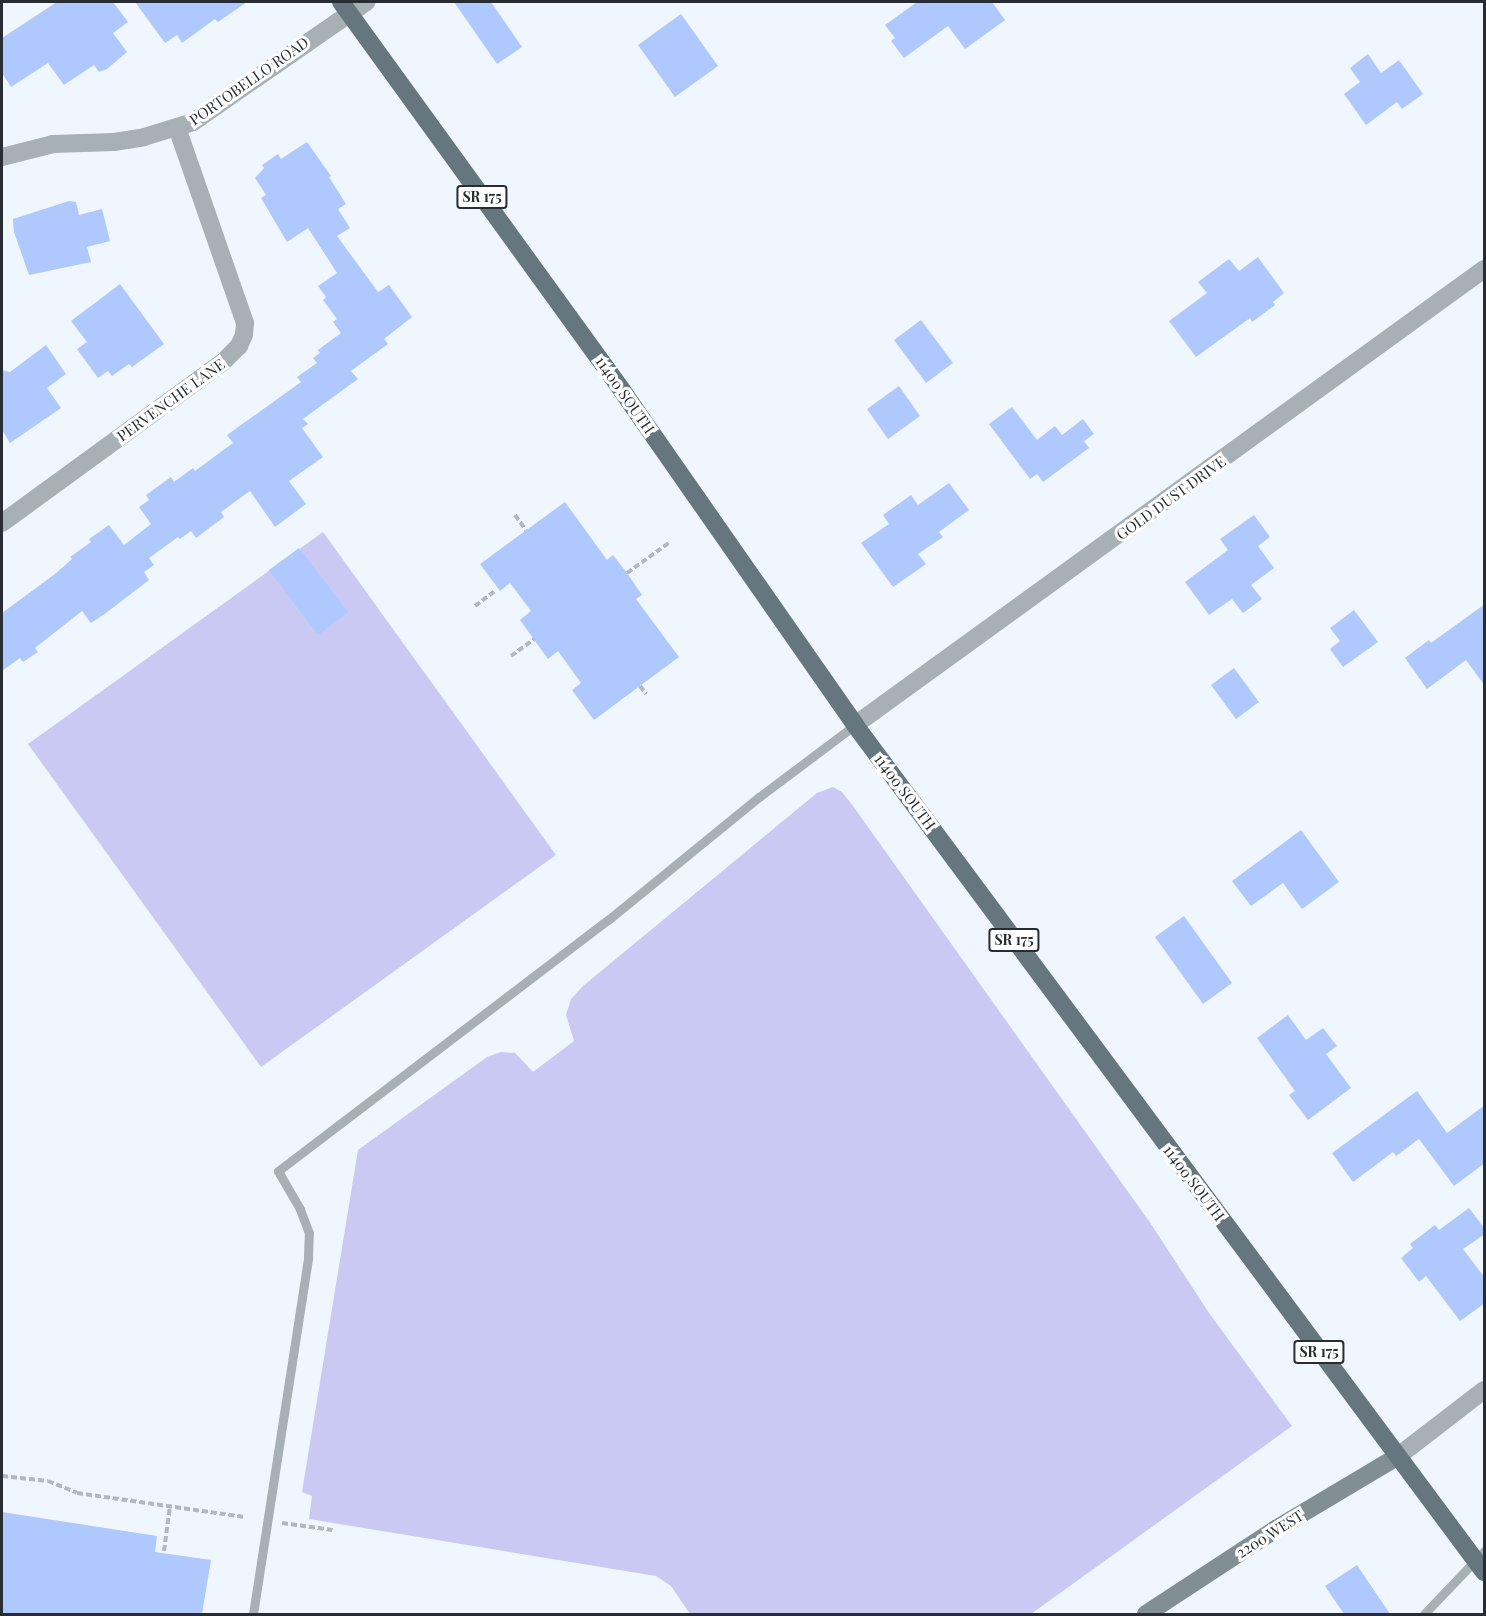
<!DOCTYPE html>
<html>
<head>
<meta charset="utf-8">
<style>
  body { margin:0 }
  #map { position:relative; width:1486px; height:1616px; overflow:hidden; background:#f0f6fd; font-family:"Playfair Display",serif }
  div>[style] { position:absolute }
  [style*='--x'] { left:calc(var(--x)*1px); top:calc(var(--y)*1px); width:calc(var(--w)*1px); rotate:calc(var(--a)*1deg) }
  .green>* { inset:0; background:#c9c9f3 }
  .building>* { inset:0; background:#afc8fd }
  .path>* { height:4px; margin-top:-2px; transform-origin:0; background:repeating-linear-gradient(90deg,#b2b8be 0 6px,transparent 0 9px) }
  .lane>* { height:9px; margin:-4.5px; padding:0 4.5px; transform-origin:4.5px; border-radius:4.5px; background:#a7b0b4 }
  .street>* { height:18px; margin:-9px; padding:0 9px; transform-origin:9px; border-radius:9px; background:#a7b0b4 }
  .secondary>* { height:18px; margin:-9px; padding:0 9px; transform-origin:9px; border-radius:9px; background:#818e94 }
  .primary>* { height:18px; margin:-9px; padding:0 9px; transform-origin:9px; border-radius:9px; background:#66767e }
  span { translate:-50% -50%; white-space:nowrap; text-align:center; line-height:1.15; -webkit-text-stroke:6px #fff; paint-order:stroke }
  .shield-label span { padding:2px 4px; background:#fff; border:2px solid; border-radius:4px; -webkit-text-stroke-width:0 }
  .shield-label { font-size:14px; color:#272d32; font-weight:700 }
  .street-label { font-size:15px; color:#272d32 }
  .frame { position:absolute; inset:0; border:3px solid #272d32; pointer-events:none }
</style>
</head>
<body>
<div id="map">
  <div class="green">
    <i style="clip-path:polygon(323px 532px,556px 855px,261px 1067px,28px 744px)"></i>
    <i style="clip-path:polygon(833px 787px,842px 792px,853px 806px,1151px 1224px,1209px 1313px,1292px 1426px,1031px 1614px,690px 1614px,671px 1586px,656px 1576px,309px 1519px,312px 1496px,302px 1492px,358px 1150px,487px 1057px,501px 1052px,515px 1053px,533px 1072px,574px 1041px,566px 1015px,571px 999px,583px 986px,817px 793px)"></i>
  </div>
  <div class="building">
    <i style="clip-path:polygon(57px 2px,113px 2px,128px 22px,113px 33px,127px 52px,107px 69px,99px 72px,94px 65px,64px 85px,48px 63px,11px 87px,2px 73px,2px 38px)"></i>
    <i style="clip-path:polygon(135px 2px,247px 2px,218px 22px,215px 19px,182px 43px,177px 35px,165px 43px)"></i>
    <i style="clip-path:polygon(454px 2px,491px 2px,522px 47px,497px 64px)"></i>
    <i style="clip-path:polygon(917px 2px,992px 2px,1005px 20px,965px 49px,948px 26px,904px 58px,891px 41px,895px 38px,885px 25px)"></i>
    <i style="clip-path:polygon(681px 14px,718px 66px,675px 97px,638px 45px)"></i>
    <i style="clip-path:polygon(1368px 54px,1381px 73px,1399px 60px,1423px 94px,1402px 109px,1397px 102px,1366px 125px,1344px 94px,1360px 82px,1350px 68px)"></i>
    <i style="clip-path:polygon(307px 142px,331px 176px,329px 177px,346px 204px,338px 209px,350px 228px,337px 236px,378px 292px,389px 285px,412px 317px,384px 339px,388px 344px,351px 371px,358px 379px,303px 419px,308px 424px,302px 428px,323px 457px,289px 481px,306px 504px,275px 527px,250px 491px,221px 512px,224px 517px,196px 538px,191px 531px,180px 539px,178px 537px,149px 558px,154px 565px,144px 572px,149px 580px,106px 613px,91px 623px,82px 611px,35px 648px,38px 652px,23px 662px,20px 658px,2px 671px,2px 613px,55px 574px,72px 559px,70px 557px,91px 542px,89px 539px,109px 525px,124px 545px,151px 524px,139px 507px,149px 500px,146px 495px,171px 477px,174px 482px,193px 468px,195px 471px,233px 443px,227px 435px,301px 382px,297px 377px,317px 363px,313px 358px,320px 353px,318px 350px,341px 333px,333px 322px,337px 319px,323px 300px,326px 297px,318px 286px,337px 273px,308px 228px,287px 242px,261px 198px,266px 195px,255px 178px,264px 168px,262px 165px,278px 154px,281px 159px)"></i>
    <i style="clip-path:polygon(69px 201px,76px 202px,79px 215px,102px 209px,110px 241px,87px 247px,91px 262px,29px 275px,14px 232px,13px 219px)"></i>
    <i style="clip-path:polygon(1258px 257px,1284px 293px,1273px 302px,1275px 305px,1252px 322px,1250px 318px,1196px 357px,1169px 321px,1207px 293px,1198px 282px,1229px 259px,1239px 271px)"></i>
    <i style="clip-path:polygon(120px 284px,164px 344px,132px 367px,129px 364px,112px 376px,108px 371px,98px 378px,77px 349px,87px 342px,71px 321px)"></i>
    <i style="clip-path:polygon(921px 320px,953px 363px,926px 383px,894px 340px)"></i>
    <i style="clip-path:polygon(46px 345px,66px 374px,47px 388px,61px 408px,10px 443px,2px 430px,2px 370px,10px 372px)"></i>
    <i style="clip-path:polygon(899px 386px,920px 416px,888px 439px,867px 409px)"></i>
    <i style="clip-path:polygon(1012px 407px,1037px 440px,1055px 426px,1062px 435px,1083px 419px,1094px 434px,1084px 441px,1089px 448px,1043px 482px,1037px 474px,1030px 479px,989px 424px)"></i>
    <i style="clip-path:polygon(949px 483px,969px 510px,939px 532px,943px 537px,918px 554px,926px 564px,893px 587px,861px 543px,889px 524px,883px 515px,911px 495px,918px 505px)"></i>
    <i style="clip-path:polygon(565px 502px,607px 560px,613px 555px,627px 573px,642px 595px,636px 599px,679px 657px,594px 720px,572px 690px,581px 683px,558px 651px,548px 659px,520px 620px,531px 611px,510px 583px,500px 591px,480px 564px)"></i>
    <i style="clip-path:polygon(1254px 515px,1270px 537px,1258px 546px,1274px 568px,1251px 585px,1262px 599px,1243px 613px,1232px 599px,1209px 615px,1185px 582px,1228px 550px,1220px 539px)"></i>
    <i style="clip-path:polygon(299px 548px,348px 612px,318px 635px,269px 570px)"></i>
    <i style="clip-path:polygon(1485px 604px,1485px 686px,1466px 660px,1427px 689px,1405px 658px,1429px 640px,1431px 643px)"></i>
    <i style="clip-path:polygon(1354px 610px,1378px 642px,1343px 667px,1330px 649px,1340px 641px,1330px 628px)"></i>
    <i style="clip-path:polygon(1234px 668px,1259px 702px,1236px 719px,1211px 685px)"></i>
    <i style="clip-path:polygon(1301px 830px,1339px 882px,1302px 909px,1283px 883px,1251px 906px,1232px 881px)"></i>
    <i style="clip-path:polygon(1184px 916px,1232px 983px,1203px 1004px,1155px 937px)"></i>
    <i style="clip-path:polygon(1288px 1015px,1306px 1040px,1323px 1028px,1337px 1046px,1326px 1054px,1351px 1088px,1308px 1120px,1289px 1095px,1295px 1091px,1257px 1038px)"></i>
    <i style="clip-path:polygon(1417px 1091px,1447px 1133px,1485px 1105px,1485px 1163px,1454px 1186px,1419px 1139px,1396px 1156px,1393px 1152px,1353px 1182px,1332px 1153px)"></i>
    <i style="clip-path:polygon(1469px 1208px,1485px 1229px,1485px 1234px,1463px 1249px,1485px 1278px,1485px 1303px,1460px 1321px,1426px 1276px,1419px 1282px,1401px 1258px,1413px 1248px,1410px 1244px,1435px 1225px,1439px 1230px)"></i>
    <i style="clip-path:polygon(2px 1512px,157px 1536px,155px 1552px,211px 1560px,202px 1614px,2px 1614px)"></i>
    <i style="clip-path:polygon(1357px 1565px,1390px 1614px,1344px 1614px,1325px 1586px)"></i>
  </div>
  <div class="path">
    <i style="--x:515;--y:515;--w:19;--a:54"></i>
    <i style="--x:627;--y:573;--w:53;--a:-35.8"></i>
    <i style="--x:475;--y:606;--w:25;--a:-37"></i>
    <i style="--x:511;--y:656;--w:29;--a:-36"></i>
    <i style="--x:640;--y:686;--w:10;--a:53"></i>
    <i style="--x:2;--y:1476;--w:46;--a:6.2"></i>
    <i style="--x:48;--y:1481;--w:31;--a:22"></i>
    <i style="--x:77;--y:1493;--w:169;--a:8.2"></i>
    <i style="--x:282;--y:1523;--w:51;--a:7.8"></i>
    <i style="--x:164;--y:1551;--w:45;--a:-82.4"></i>
  </div>
  <div class="lane">
    <i style="--x:253;--y:1614;--w:361;--a:-81.2"></i>
    <i style="--x:308;--y:1257;--w:24;--a:-88"></i>
    <i style="--x:309;--y:1233;--w:26;--a:-111"></i>
    <i style="--x:300;--y:1209;--w:44;--a:-120.1"></i>
    <i style="--x:278;--y:1171;--w:415;--a:-37.3"></i>
    <i style="--x:608;--y:920;--w:195;--a:-39.2"></i>
    <i style="--x:759;--y:797;--w:120;--a:-36.9"></i>
    <i style="--x:1424;--y:1614;--w:87;--a:-46.4"></i>
  </div>
  <div class="street">
    <i style="--x:2;--y:157;--w:53;--a:-14.3"></i>
    <i style="--x:53;--y:144;--w:61;--a:-1.9"></i>
    <i style="--x:114;--y:142;--w:30;--a:-9"></i>
    <i style="--x:144;--y:137;--w:51;--a:-17"></i>
    <i style="--x:193;--y:122;--w:211;--a:-34.7"></i>
    <i style="--x:2;--y:523;--w:273;--a:-36.1"></i>
    <i style="--x:223;--y:362;--w:23;--a:-45"></i>
    <i style="--x:239;--y:346;--w:12;--a:-66"></i>
    <i style="--x:244;--y:335;--w:12;--a:-85"></i>
    <i style="--x:245;--y:323;--w:207;--a:-109.2"></i>
    <i style="--x:855;--y:725;--w:777;--a:-35.94"></i>
    <i style="--x:1397;--y:1457;--w:110;--a:-37.6"></i>
  </div>
  <div class="secondary">
    <i style="--x:1146;--y:1614;--w:155;--a:-33.2"></i>
    <i style="--x:1276;--y:1529;--w:141;--a:-30.8"></i>
  </div>
  <div class="primary">
    <i style="--x:341;--y:2;--w:481;--a:54.1"></i>
    <i style="--x:623;--y:392;--w:406;--a:55.1"></i>
    <i style="--x:855;--y:725;--w:1055;--a:53.4"></i>
  </div>
  <div class="shield-label">
    <span style="left:482px;top:197px">SR 175</span>
    <span style="left:1014px;top:940px">SR 175</span>
    <span style="left:1319px;top:1352px">SR 175</span>
  </div>
  <div class="street-label">
    <span style="left:249px;top:81px;rotate:-35deg">PORTOBELLO ROAD</span>
    <span style="left:625px;top:395px;rotate:55deg">11400 SOUTH</span>
    <span style="left:171px;top:400px;rotate:-36deg">PERVENCHE LANE</span>
    <span style="left:1171px;top:498px;rotate:-36deg">GOLD DUST DRIVE</span>
    <span style="left:905px;top:792px;rotate:53deg">11400 SOUTH</span>
    <span style="left:1194px;top:1183px;rotate:53deg">11400 SOUTH</span>
    <span style="left:1270px;top:1534px;rotate:-32deg">2200 WEST</span>
  </div>
  <div class="frame"></div>
</div>
</body>
</html>
